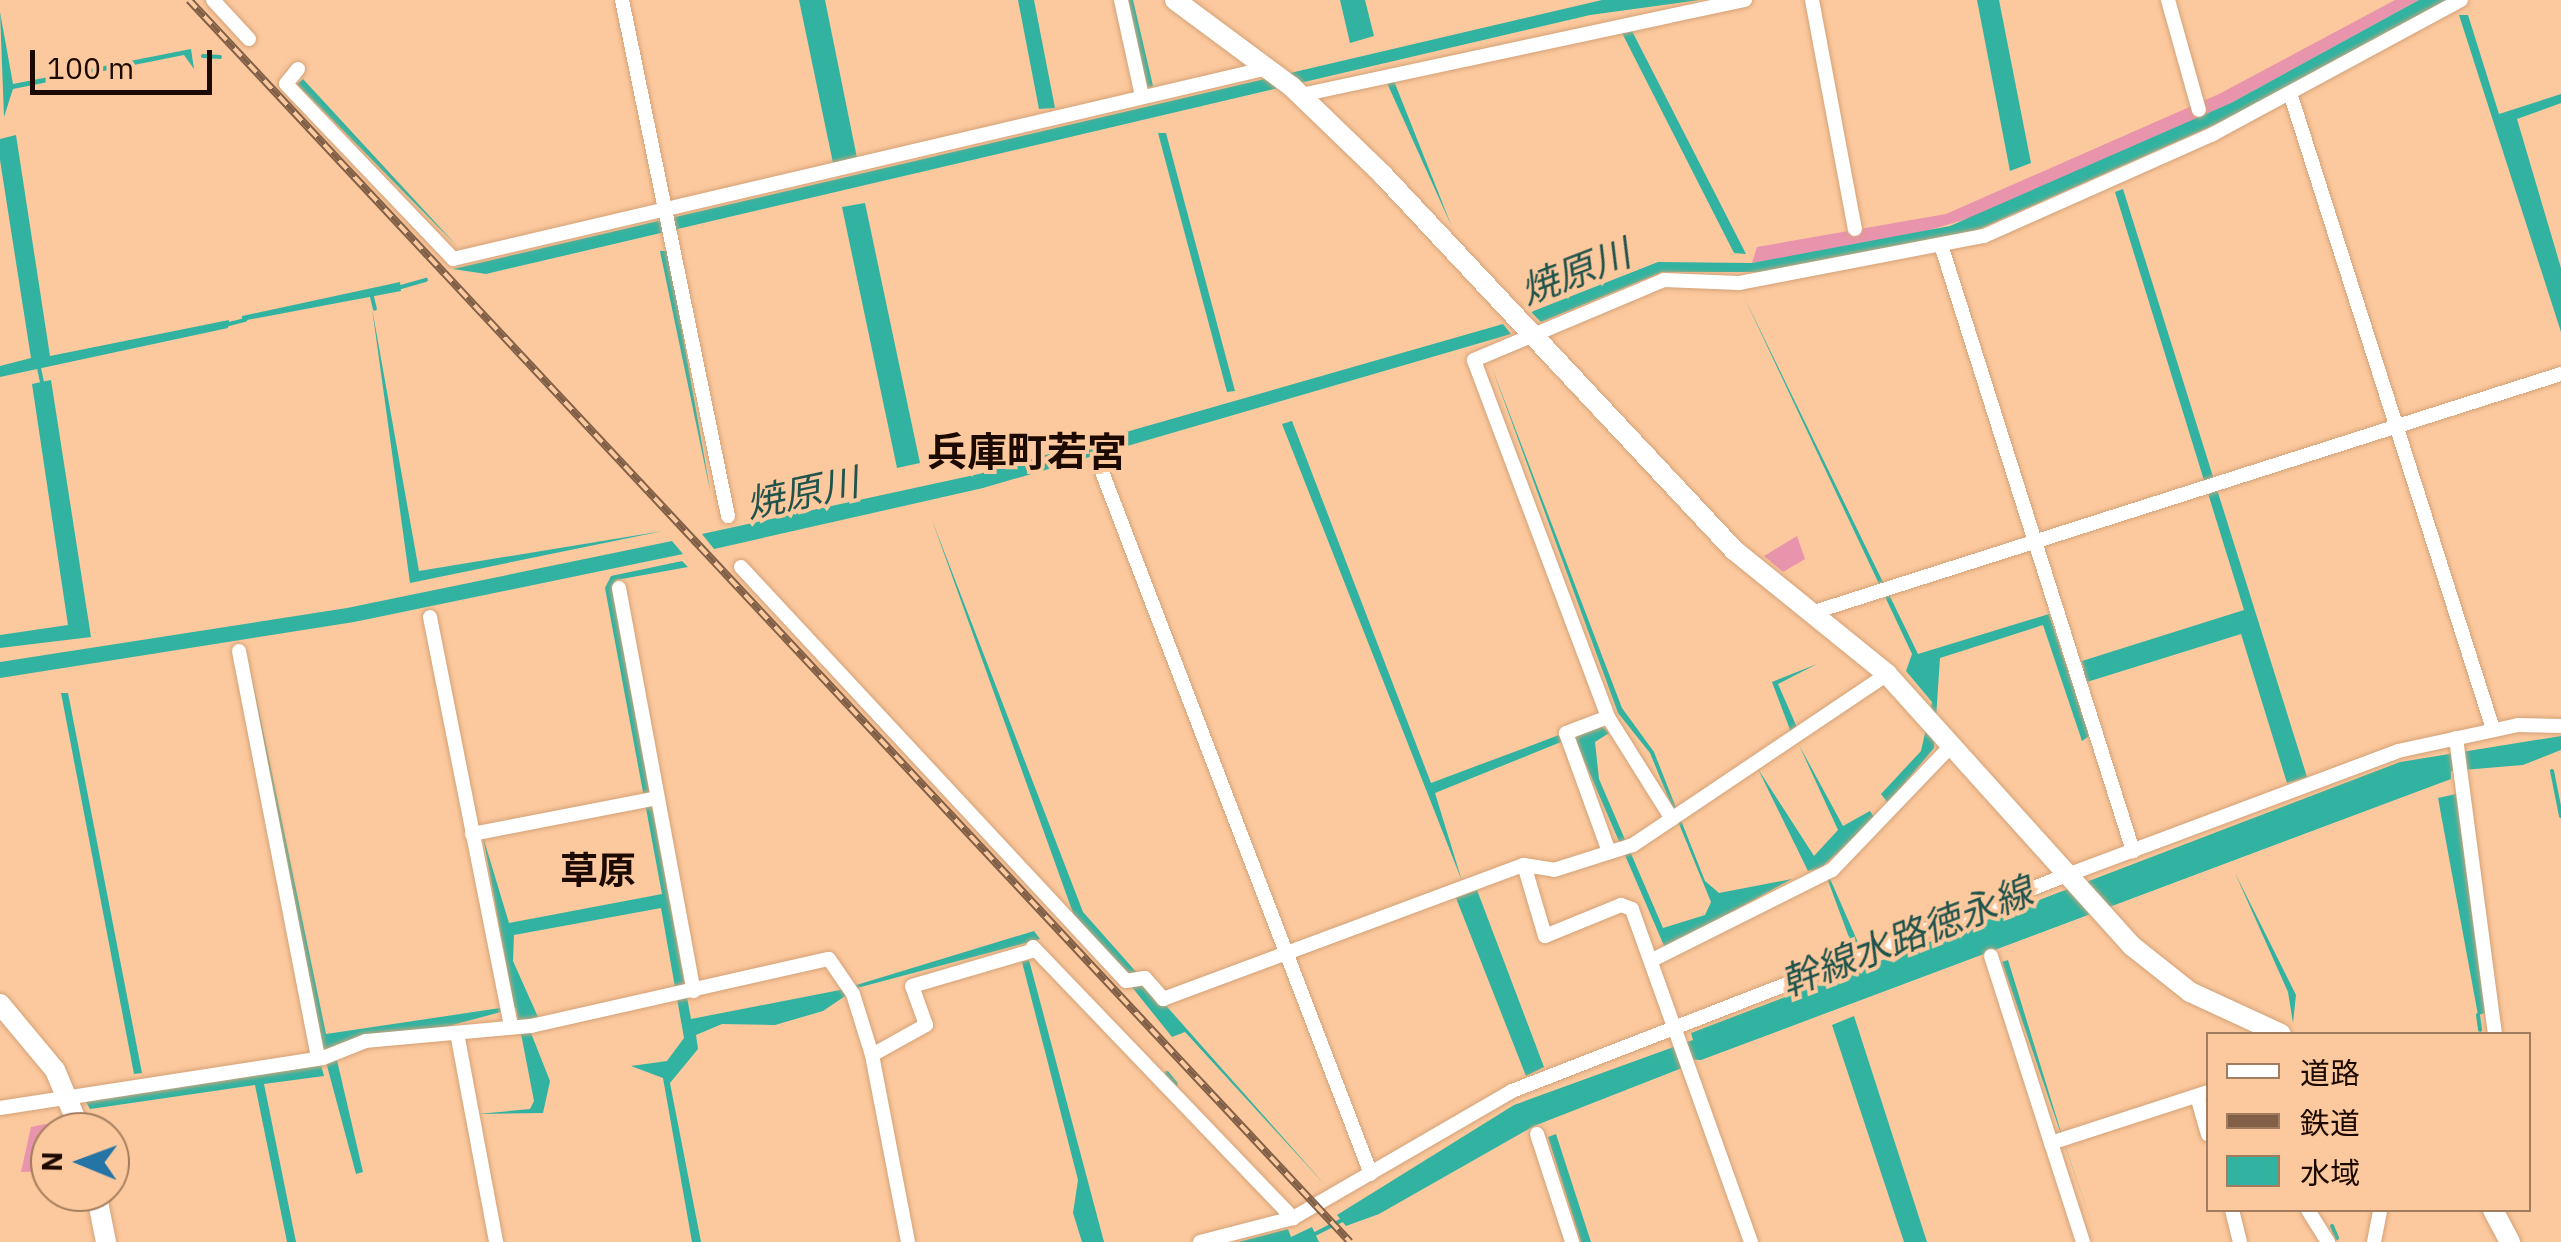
<!DOCTYPE html>
<html>
<head>
<meta charset="utf-8">
<style>
  body { margin:0 }
  #map { position:relative; width:2561px; height:1242px; overflow:hidden; background:#fcc89d; font-family:"IBM Plex Sans","Noto Sans JP",sans-serif }
  div>[style] { position:absolute }
  [style*='--x'] { left:calc(var(--x)*1px); top:calc(var(--y)*1px); width:calc(var(--w)*1px); rotate:calc(var(--a)*1deg) }
  .green>* { inset:0; background:#e894ac }
  .water>* { inset:0; background:#32b3a1 }
  .stream>* { height:4px; margin:-2px; padding:0 2px; transform-origin:2px; border-radius:2px; background:#32b3a1 }
  .roads { filter:drop-shadow(0 0 2px #d3a278) drop-shadow(0 0 2px #d3a278) }
  .street>* { height:14px; margin:-7px; padding:0 7px; transform-origin:7px; border-radius:7px; background:#fff }
  .secondary>* { height:20px; margin:-10px; padding:0 10px; transform-origin:10px; border-radius:10px; background:#fff }
  .rail>* { height:8px; margin-top:-4px; transform-origin:0; background:repeating-linear-gradient(90deg,#fcc89d 0 11px,#816047 0 22px); box-sizing:border-box; border-block:2px solid #816047 }
  span { translate:-50% -50%; white-space:nowrap; text-align:center; line-height:1.15; -webkit-text-stroke:8px #fcc89d; paint-order:stroke }
  .water-label { font-size:38px; color:#1f534b; font-style:italic }
  .neighbourhood-label { font-size:38px; color:#1c0a00; font-weight:700 }
  .quarter-label { font-size:40px; color:#1c0a00; font-weight:700 }
  .legend { position:absolute; left:2206px; top:1032px; width:325px; height:180px; box-sizing:border-box; background:#fcc89d; border:2px solid #a27c5e; margin:0; padding:12px 18px; list-style:none; font-size:30px; color:#1c0a00 }
  .legend li { display:flex; align-items:center; gap:20px; height:50px }
  .legend b { width:50px; border:2px solid #a27c5e }
  .north { position:absolute; left:30px; top:1112px; width:100px; height:100px; box-sizing:border-box; background:#fcc89d; border:2px solid #a27c5e; border-radius:50%; rotate:271deg; font-size:28px; font-weight:700; line-height:40px; text-align:center; color:#1c0a00 }
  .north::after { content:''; display:block; margin:auto; width:35px; height:45px; background:#2574a6; clip-path:polygon(50% 0,100% 100%,50% 72%,0 100%) }
  .scale { position:absolute; left:30px; top:50px; width:182px; height:45px; box-sizing:border-box; border:5px solid #1c0a00; border-top:0; padding-left:12px; font-size:30px; line-height:35px; white-space:nowrap; color:#1c0a00; -webkit-text-stroke:8px #fcc89d; paint-order:stroke }
</style>
</head>
<body>
<div id="map">
  <div class="green">
    <i style="clip-path:polygon(2395px 0,2419px 0,2231px 103px,1987px 213px,1899px 239px,1752px 263px,1757px 247px,1946px 214px,2219px 94px)"></i>
    <i style="clip-path:polygon(1797px 536px,1805px 559px,1783px 572px,1764px 556px)"></i>
    <i style="clip-path:polygon(61px 1121px,65px 1132px,50px 1132px,50px 1171px,21px 1172px,31px 1127px)"></i>
  </div>
  <div class="water">
    <i style="clip-path:polygon(799px 0,825px 0,857px 158px,833px 163px)"></i>
    <i style="clip-path:polygon(1018px 0,1034px 0,1055px 108px,1039px 109px)"></i>
    <i style="clip-path:polygon(1126px 0,1133px 0,1153px 86px,1146px 88px)"></i>
    <i style="clip-path:polygon(1340px 0,1365px 0,1374px 36px,1350px 43px)"></i>
    <i style="clip-path:polygon(1602px 0,1700px 0,1590px 15px,486px 274px,453px 269px)"></i>
    <i style="clip-path:polygon(1977px 0,1999px 0,2031px 163px,2010px 171px)"></i>
    <i style="clip-path:polygon(2419px 0,2447px 0,2241px 113px,1959px 238px,1761px 272px,1662px 272px,1541px 322px,1531px 312px,1658px 262px,1752px 263px,1950px 226px,2231px 103px)"></i>
    <i style="clip-path:polygon(0 12px,13px 84px,191px 49px,194px 69px,184px 55px,13px 89px,4px 117px)"></i>
    <i style="clip-path:polygon(2459px 15px,2468px 15px,2499px 114px,2561px 94px,2561px 103px,2517px 119px,2561px 268px,2561px 332px)"></i>
    <i style="clip-path:polygon(1631px 29px,1746px 254px,1734px 253px,1621px 31px)"></i>
    <i style="clip-path:polygon(303px 79px,458px 247px,297px 84px)"></i>
    <i style="clip-path:polygon(1394px 81px,1452px 227px,1387px 83px)"></i>
    <i style="clip-path:polygon(1158px 133px,1166px 133px,1235px 391px,1227px 392px)"></i>
    <i style="clip-path:polygon(16px 135px,50px 356px,229px 320px,228px 328px,0 377px,0 366px,31px 358px,0 160px,0 139px)"></i>
    <i style="clip-path:polygon(2123px 189px,2307px 777px,2287px 783px,2241px 634px,2087px 682px,2084px 673px,2070px 677px,2089px 736px,2082px 741px,2043px 625px,1940px 658px,1934px 748px,1888px 803px,1881px 794px,1921px 751px,1932px 702px,1906px 671px,1912px 654px,1744px 297px,1918px 654px,2049px 614px,2069px 674px,2084px 669px,2082px 661px,2244px 610px,2115px 192px)"></i>
    <i style="clip-path:polygon(865px 203px,920px 463px,897px 468px,842px 207px)"></i>
    <i style="clip-path:polygon(660px 251px,668px 251px,711px 495px)"></i>
    <i style="clip-path:polygon(400px 282px,401px 291px,242px 321px,242px 316px)"></i>
    <i style="clip-path:polygon(372px 308px,419px 571px,663px 531px,410px 583px)"></i>
    <i style="clip-path:polygon(1503px 324px,1511px 334px,983px 488px,714px 549px,702px 534px,979px 474px)"></i>
    <i style="clip-path:polygon(1491px 365px,1622px 708px,1654px 752px,1705px 881px,1719px 893px,1792px 879px,1665px 948px,1574px 737px,1602px 726px,1609px 733px,1595px 742px,1599px 779px,1663px 928px,1705px 915px,1711px 902px,1650px 753px,1618px 713px)"></i>
    <i style="clip-path:polygon(51px 380px,91px 637px,0 648px,0 635px,68px 625px,32px 384px)"></i>
    <i style="clip-path:polygon(1292px 421px,1431px 783px,1559px 735px,1561px 742px,1435px 793px,1462px 881px,1282px 424px)"></i>
    <i style="clip-path:polygon(932px 520px,1083px 912px,1326px 1186px,1185px 1032px,1172px 1037px,1079px 921px,1060px 920px,1073px 913px)"></i>
    <i style="clip-path:polygon(672px 541px,683px 554px,354px 622px,0 678px,0 662px,347px 608px)"></i>
    <i style="clip-path:polygon(682px 561px,688px 567px,616px 580px,612px 589px,691px 1019px,840px 990px,1034px 931px,1040px 939px,857px 988px,823px 1011px,775px 1025px,722px 1024px,696px 1035px,698px 1049px,670px 1083px,701px 1242px,692px 1242px,663px 1078px,631px 1066px,667px 1061px,684px 1038px,661px 908px,514px 935px,513px 961px,538px 1017px,527px 1023px,550px 1081px,543px 1113px,478px 1114px,530px 1109px,534px 1101px,516px 1008px,336px 1056px,363px 1172px,356px 1174px,322px 1047px,249px 663px,326px 1034px,514px 1006px,483px 837px,509px 923px,662px 894px,605px 588px,611px 576px)"></i>
    <i style="clip-path:polygon(1817px 664px,1778px 684px,1799px 732px,1792px 735px,1772px 682px)"></i>
    <i style="clip-path:polygon(61px 693px,68px 693px,142px 1073px,134px 1074px)"></i>
    <i style="clip-path:polygon(2561px 736px,2561px 750px,2523px 765px,2451px 771px,2451px 779px,1701px 1060px,1681px 1059px,1682px 1068px,1534px 1126px,1379px 1214px,1346px 1226px,1337px 1215px,1514px 1105px,1693px 1040px,1691px 1033px,2400px 762px)"></i>
    <i style="clip-path:polygon(1799px 745px,1843px 826px,1870px 811px,1875px 818px,1824px 865px,1860px 947px,1854px 951px,1823px 867px,1808px 871px,1758px 769px,1814px 856px,1838px 830px)"></i>
    <i style="clip-path:polygon(2456px 794px,2485px 1013px,2478px 1015px,2438px 798px)"></i>
    <i style="clip-path:polygon(2235px 873px,2296px 995px,2293px 1023px,2288px 992px)"></i>
    <i style="clip-path:polygon(1477px 890px,1544px 1067px,1526px 1076px,1456px 898px)"></i>
    <i style="clip-path:polygon(1029px 960px,1104px 1242px,1082px 1242px,1073px 1213px,1078px 1180px,1022px 962px)"></i>
    <i style="clip-path:polygon(2008px 960px,2065px 1145px,2098px 1242px,2002px 962px)"></i>
    <i style="clip-path:polygon(1854px 1016px,1927px 1242px,1904px 1242px,1832px 1025px)"></i>
    <i style="clip-path:polygon(321px 1065px,324px 1076px,264px 1084px,296px 1242px,287px 1242px,255px 1085px,90px 1109px,85px 1100px)"></i>
    <i style="clip-path:polygon(1556px 1134px,1591px 1242px,1581px 1242px,1548px 1137px)"></i>
    <i style="clip-path:polygon(1312px 1227px,1319px 1242px,1238px 1242px,1288px 1229px,1291px 1237px)"></i>
  </div>
  <div class="stream">
    <i style="--x:203;--y:56;--w:17;--a:3"></i>
    <i style="--x:401;--y:287;--w:26;--a:-16"></i>
    <i style="--x:372;--y:297;--w:12;--a:76"></i>
    <i style="--x:225;--y:325;--w:21;--a:-14"></i>
    <i style="--x:39;--y:368;--w:14;--a:78"></i>
    <i style="--x:2552;--y:771;--w:46;--a:78.7"></i>
    <i style="--x:2478;--y:1015;--w:15;--a:82"></i>
    <i style="--x:1167;--y:1073;--w:14;--a:51"></i>
    <i style="--x:2332;--y:1226;--w:13;--a:67"></i>
    <i style="--x:1313;--y:1235;--w:36;--a:-27"></i>
  </div>
  <div class="roads">
    <div class="street">
      <i style="--x:213;--y:0;--w:53;--a:47.3"></i>
      <i style="--x:622;--y:0;--w:527;--a:78.39"></i>
      <i style="--x:1121;--y:0;--w:98;--a:77.7"></i>
      <i style="--x:1812;--y:0;--w:233;--a:79.4"></i>
      <i style="--x:2168;--y:0;--w:114;--a:74.3"></i>
      <i style="--x:298;--y:69;--w:19;--a:129"></i>
      <i style="--x:286;--y:84;--w:242;--a:46.3"></i>
      <i style="--x:453;--y:259;--w:837;--a:-13.19"></i>
      <i style="--x:2290;--y:93;--w:668;--a:72.3"></i>
      <i style="--x:1301;--y:95;--w:454;--a:-12.1"></i>
      <i style="--x:1942;--y:248;--w:633;--a:72.42"></i>
      <i style="--x:1099;--y:464;--w:760;--a:69.04"></i>
      <i style="--x:741;--y:567;--w:565;--a:47.08"></i>
      <i style="--x:1126;--y:981;--w:19;--a:-9"></i>
      <i style="--x:1145;--y:978;--w:28;--a:49"></i>
      <i style="--x:1163;--y:999;--w:385;--a:-20.4"></i>
      <i style="--x:619;--y:588;--w:410;--a:79.5"></i>
      <i style="--x:1811;--y:613;--w:787;--a:-17.68"></i>
      <i style="--x:430;--y:617;--w:416;--a:78.8"></i>
      <i style="--x:239;--y:651;--w:415;--a:79"></i>
      <i style="--x:1608;--y:717;--w:45;--a:159.1"></i>
      <i style="--x:1566;--y:733;--w:127;--a:70.1"></i>
      <i style="--x:2456;--y:738;--w:299;--a:82.5"></i>
      <i style="--x:1672;--y:819;--w:120;--a:-122.1"></i>
      <i style="--x:1608;--y:717;--w:381;--a:-110.6"></i>
      <i style="--x:1474;--y:360;--w:206;--a:-22.8"></i>
      <i style="--x:1664;--y:280;--w:75;--a:2.3"></i>
      <i style="--x:1739;--y:283;--w:249;--a:-10.9"></i>
      <i style="--x:1984;--y:236;--w:251;--a:-24"></i>
      <i style="--x:2213;--y:134;--w:282;--a:-28.4"></i>
      <i style="--x:472;--y:834;--w:188;--a:-11"></i>
      <i style="--x:1033;--y:947;--w:376;--a:46.2"></i>
      <i style="--x:1991;--y:956;--w:196;--a:72.2"></i>
      <i style="--x:1652;--y:960;--w:201;--a:-26.6"></i>
      <i style="--x:1832;--y:870;--w:175;--a:-46.2"></i>
      <i style="--x:457;--y:1033;--w:213;--a:79.4"></i>
      <i style="--x:872;--y:1055;--w:62;--a:-29.1"></i>
      <i style="--x:926;--y:1025;--w:41;--a:-109.7"></i>
      <i style="--x:912;--y:986;--w:128;--a:-16.3"></i>
      <i style="--x:2197;--y:1096;--w:40;--a:74"></i>
      <i style="--x:0;--y:1108;--w:327;--a:-8.8"></i>
      <i style="--x:323;--y:1058;--w:46;--a:-21.6"></i>
      <i style="--x:366;--y:1041;--w:166;--a:-5.2"></i>
      <i style="--x:531;--y:1026;--w:305;--a:-12.7"></i>
      <i style="--x:829;--y:959;--w:42;--a:55.6"></i>
      <i style="--x:853;--y:994;--w:64;--a:72.7"></i>
      <i style="--x:872;--y:1055;--w:190;--a:79.1"></i>
      <i style="--x:1537;--y:1134;--w:114;--a:72"></i>
      <i style="--x:2232;--y:1210;--w:33;--a:76"></i>
      <i style="--x:2308;--y:1210;--w:38;--a:58"></i>
      <i style="--x:1200;--y:1242;--w:96;--a:-14.5"></i>
      <i style="--x:1293;--y:1218;--w:253;--a:-30.1"></i>
      <i style="--x:1512;--y:1091;--w:596;--a:-21.27"></i>
      <i style="--x:2067;--y:875;--w:353;--a:-20.5"></i>
      <i style="--x:2398;--y:751;--w:123;--a:-12.2"></i>
      <i style="--x:2518;--y:725;--w:43;--a:1.3"></i>
      <i style="--x:1751;--y:1242;--w:354;--a:-109.7"></i>
      <i style="--x:1632;--y:909;--w:12;--a:-160"></i>
      <i style="--x:1621;--y:905;--w:82;--a:157.8"></i>
      <i style="--x:1545;--y:936;--w:74;--a:-106.5"></i>
      <i style="--x:1524;--y:865;--w:30;--a:9"></i>
      <i style="--x:1554;--y:870;--w:83;--a:-17.6"></i>
      <i style="--x:1633;--y:845;--w:306;--a:-33.9"></i>
      <i style="--x:2083;--y:1242;--w:104;--a:-107.9"></i>
      <i style="--x:2051;--y:1143;--w:165;--a:-18"></i>
      <i style="--x:2374;--y:1242;--w:33;--a:-79"></i>
    </div>
    <div class="secondary">
      <i style="--x:1175;--y:0;--w:146;--a:36.6"></i>
      <i style="--x:1292;--y:87;--w:127;--a:44"></i>
      <i style="--x:1383;--y:175;--w:514;--a:46.89"></i>
      <i style="--x:1734;--y:550;--w:197;--a:39"></i>
      <i style="--x:1887;--y:674;--w:366;--a:48"></i>
      <i style="--x:2132;--y:946;--w:74;--a:38.4"></i>
      <i style="--x:2190;--y:992;--w:100;--a:24.8"></i>
      <i style="--x:0;--y:1004;--w:86;--a:50.2"></i>
      <i style="--x:55;--y:1070;--w:67;--a:67.2"></i>
      <i style="--x:96;--y:1192;--w:51;--a:78.7"></i>
      <i style="--x:2493;--y:1210;--w:36;--a:62"></i>
    </div>
  </div>
  <div class="rail">
    <i style="--x:189;--y:0;--w:1700;--a:46.93"></i>
  </div>
  <div class="water-label">
    <span style="left:1575px;top:271px;rotate:-21deg">焼原川</span>
    <span style="left:802px;top:492px;rotate:-12deg">焼原川</span>
    <span style="left:1906px;top:936px;rotate:-21deg">幹線水路徳永線</span>
  </div>
  <div class="neighbourhood-label">
    <span style="left:598px;top:870px">草原</span>
  </div>
  <div class="quarter-label">
    <span style="left:1027px;top:451px">兵庫町若宮</span>
  </div>
  <ul class="legend">
  <li><b style="height:12px;background:#fff"></b>道路</li>
  <li><b style="height:12px;background:#816047"></b>鉄道</li>
  <li><b style="height:28px;background:#32b3a1"></b>水域</li>
  </ul>
  <div class="north">N</div>
  <div class="scale">100 m</div>
</div>
</body>
</html>
